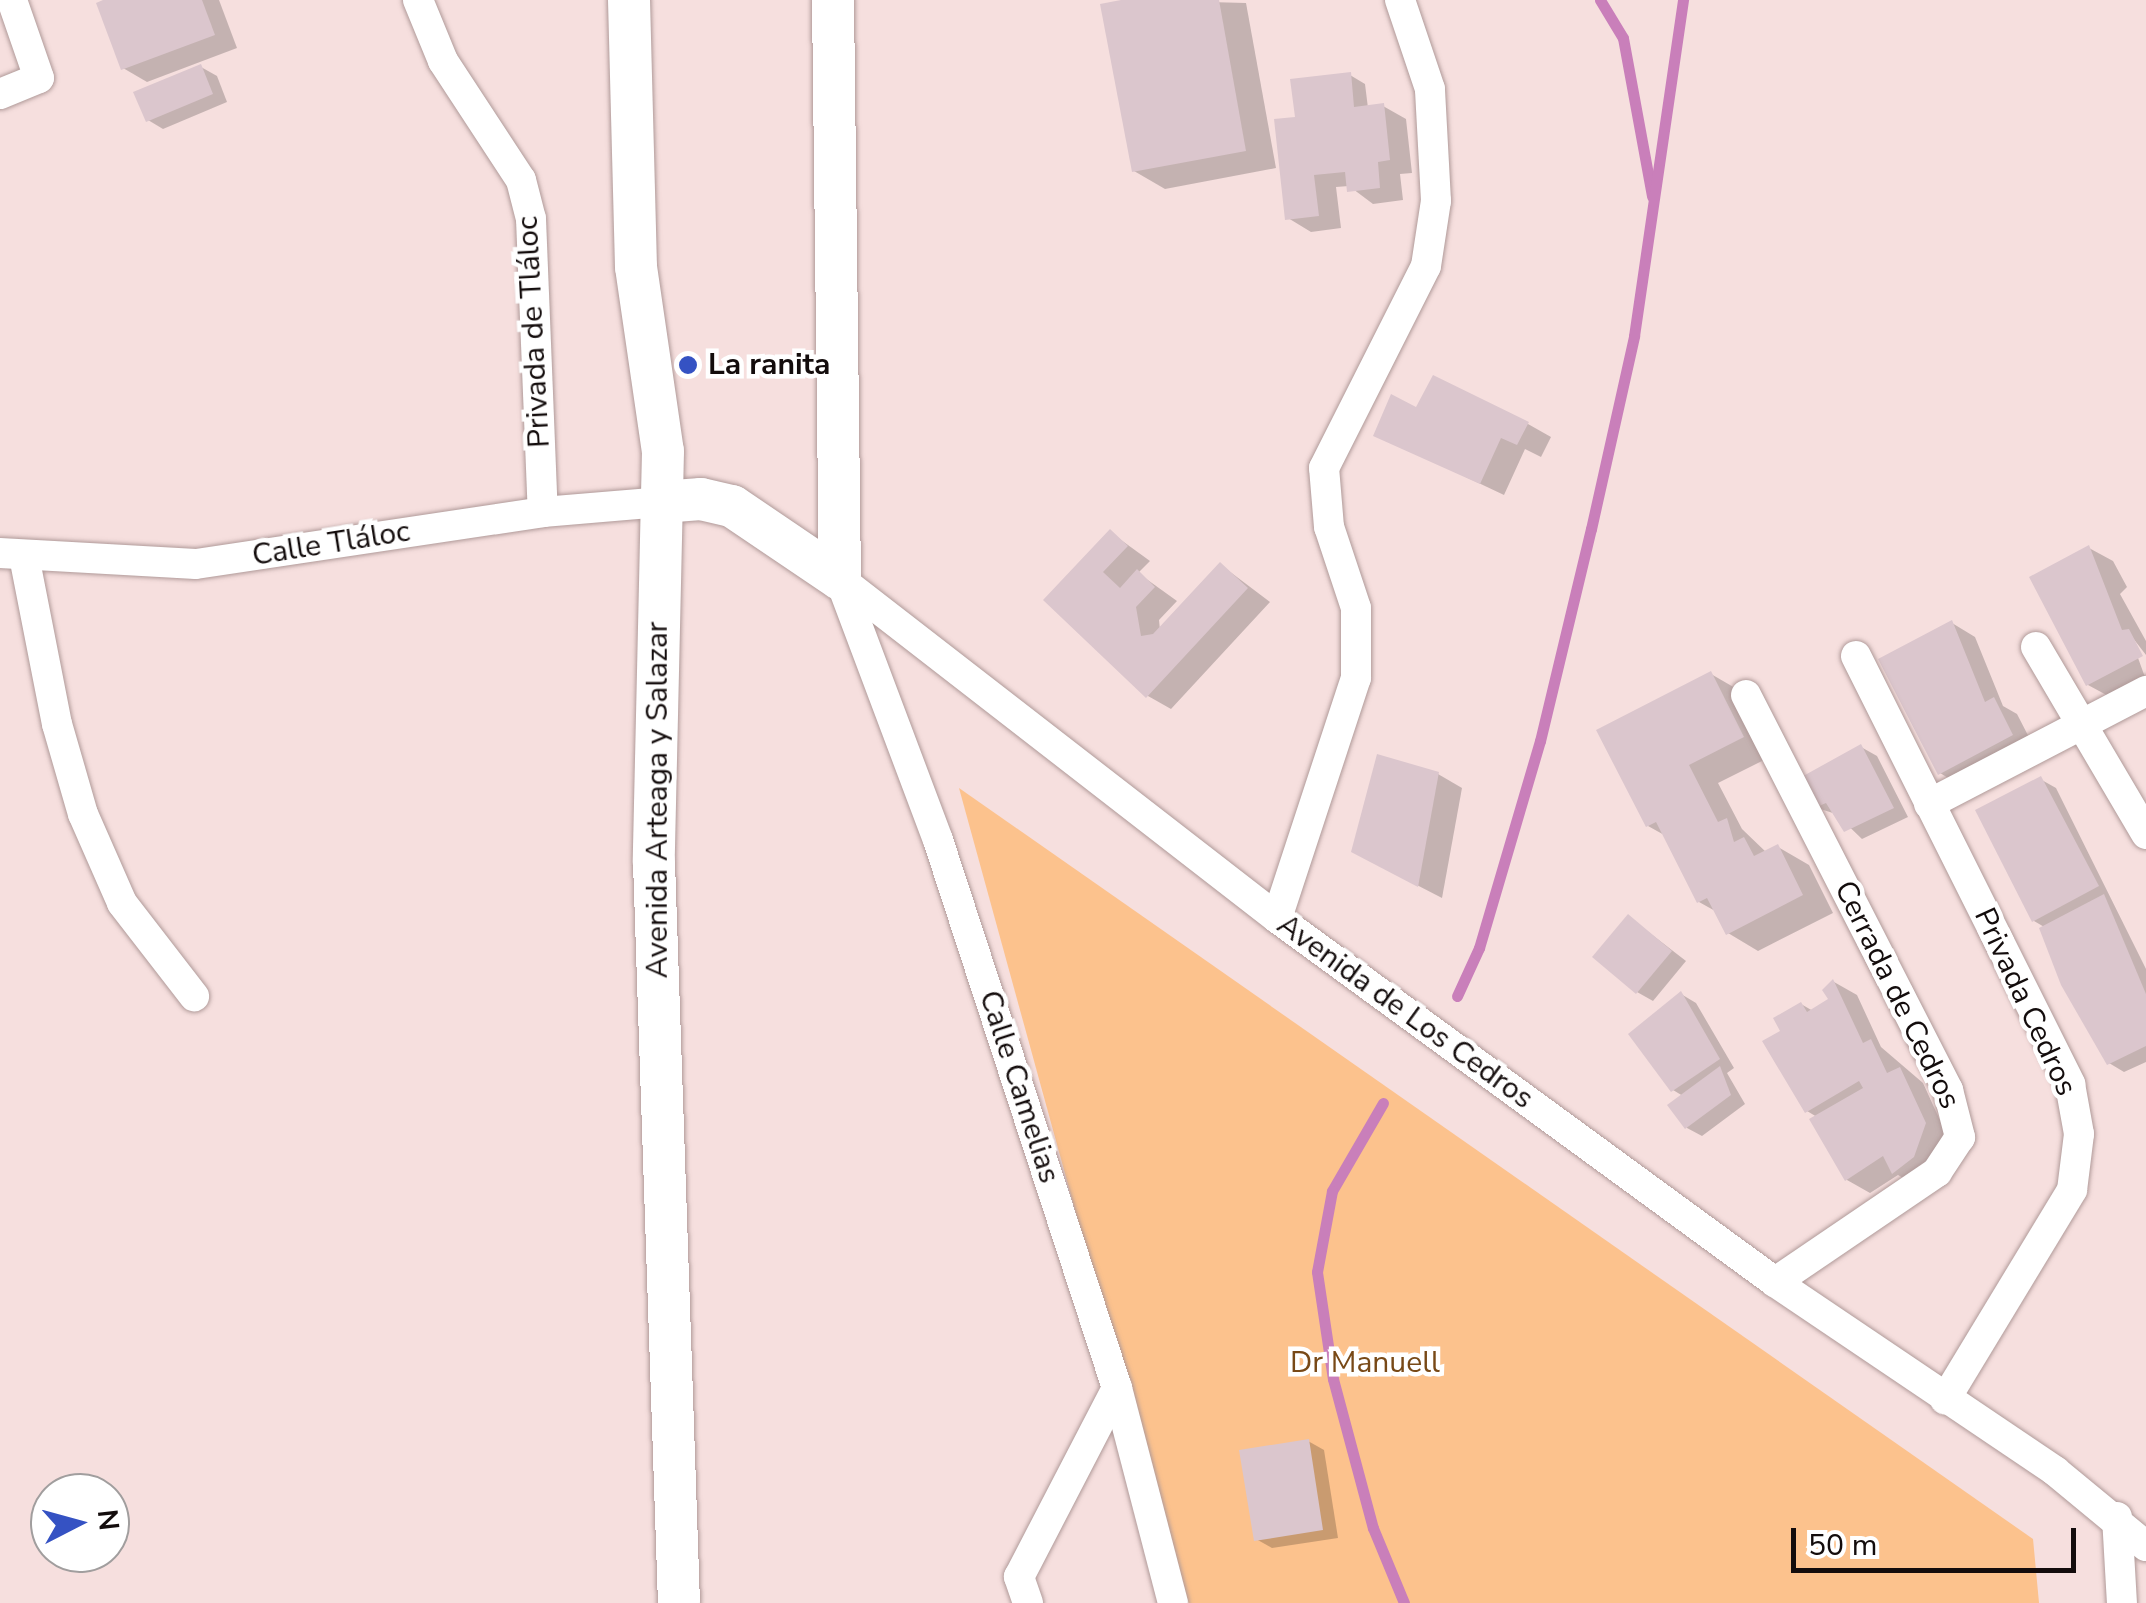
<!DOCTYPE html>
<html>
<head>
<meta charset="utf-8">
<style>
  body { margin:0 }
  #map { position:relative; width:2146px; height:1603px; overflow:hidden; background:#f6dfde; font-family:"Nunito Sans",sans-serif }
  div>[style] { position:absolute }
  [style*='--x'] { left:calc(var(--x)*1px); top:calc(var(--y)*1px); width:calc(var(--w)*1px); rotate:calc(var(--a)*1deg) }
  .green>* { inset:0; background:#fcc28d }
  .shadow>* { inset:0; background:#0003 }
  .stream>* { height:11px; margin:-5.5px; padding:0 5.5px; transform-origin:5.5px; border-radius:5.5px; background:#c97fba }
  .building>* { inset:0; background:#dbc6cd }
  .roads { filter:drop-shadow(0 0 2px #b09a99) drop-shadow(0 0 2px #b09a99) }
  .street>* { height:30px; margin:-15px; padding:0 15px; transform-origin:15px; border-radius:15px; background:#fff }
  .secondary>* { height:42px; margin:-21px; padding:0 21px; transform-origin:21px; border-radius:21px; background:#fff }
  .dots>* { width:28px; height:28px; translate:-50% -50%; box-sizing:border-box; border:5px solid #fff; border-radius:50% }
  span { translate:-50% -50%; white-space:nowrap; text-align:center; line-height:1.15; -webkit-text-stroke:9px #fff; paint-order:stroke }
  .street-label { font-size:30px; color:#130c0c }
  .poi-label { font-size:30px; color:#130c0c; font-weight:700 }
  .left { translate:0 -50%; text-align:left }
  .park-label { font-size:30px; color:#784917 }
  .north { position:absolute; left:30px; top:1473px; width:100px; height:100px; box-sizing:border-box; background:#fff; border:2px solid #a19e9e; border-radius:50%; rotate:84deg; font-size:28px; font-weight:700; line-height:40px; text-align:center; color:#130c0c }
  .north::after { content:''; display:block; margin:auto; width:35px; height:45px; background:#3552c3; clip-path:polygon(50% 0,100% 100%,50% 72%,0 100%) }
  .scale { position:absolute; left:1791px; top:1528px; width:285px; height:45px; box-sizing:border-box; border:5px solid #130c0c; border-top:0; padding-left:12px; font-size:30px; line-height:35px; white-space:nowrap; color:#130c0c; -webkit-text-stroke:8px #fff; paint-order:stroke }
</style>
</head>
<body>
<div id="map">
  <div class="green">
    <i style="clip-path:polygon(959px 788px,2033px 1539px,2039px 1603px,1183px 1603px)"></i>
  </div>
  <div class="shadow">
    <i style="clip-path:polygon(110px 0,219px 0,237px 48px,147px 82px,123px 68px)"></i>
    <i style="clip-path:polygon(1135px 0,1246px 3px,1276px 168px,1165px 189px,1134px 171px)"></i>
    <i style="clip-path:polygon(201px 67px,217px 76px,227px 102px,163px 129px,148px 120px)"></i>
    <i style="clip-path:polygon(1350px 75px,1365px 84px,1368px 108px,1383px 106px,1406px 119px,1412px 173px,1400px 174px,1403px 200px,1373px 204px,1349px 186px,1336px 187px,1341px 228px,1311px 232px,1288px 218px,1305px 120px)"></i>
    <i style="clip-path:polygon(1417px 411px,1528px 424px,1551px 437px,1541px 457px,1525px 449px,1504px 495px,1377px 435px)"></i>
    <i style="clip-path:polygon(1110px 532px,1150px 561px,1138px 573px,1177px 601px,1159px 620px,1160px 630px,1221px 565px,1270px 602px,1171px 709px,1148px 696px,1046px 600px)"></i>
    <i style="clip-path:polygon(2089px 548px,2113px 561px,2127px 587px,2120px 594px,2146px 641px,2146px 655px,2129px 633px,2146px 680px,2112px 698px,2088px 685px)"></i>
    <i style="clip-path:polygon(1952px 623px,1975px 637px,2003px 706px,2017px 714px,2035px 749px,1963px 787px,1940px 773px)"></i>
    <i style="clip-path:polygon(1711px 674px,1742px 692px,1774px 755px,1718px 783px,1742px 829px,1767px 853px,1778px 847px,1809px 865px,1833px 913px,1758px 951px,1728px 933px,1717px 912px,1699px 902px,1666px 836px,1648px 826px)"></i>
    <i style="clip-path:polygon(1861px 747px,1877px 756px,1908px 817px,1862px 839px,1836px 814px,1814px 807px)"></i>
    <i style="clip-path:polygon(1438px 774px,1462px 788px,1442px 898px,1378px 865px)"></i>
    <i style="clip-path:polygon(2040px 779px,2056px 788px,2146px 969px,2146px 1062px,2124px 1072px,2109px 1063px,2046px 928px,2034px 921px)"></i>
    <i style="clip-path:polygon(1629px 917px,1686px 961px,1653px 1001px,1637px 992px)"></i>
    <i style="clip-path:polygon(1834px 982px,1857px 995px,1881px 1047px,1923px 1083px,1948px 1138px,1917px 1186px,1898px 1175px,1870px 1193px,1847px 1180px,1817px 1117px,1807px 1111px,1784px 1032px,1801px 1004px,1813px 1011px,1832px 1000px)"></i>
    <i style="clip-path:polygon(1681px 994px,1696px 1003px,1734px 1068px,1727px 1073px,1745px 1104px,1702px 1136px,1687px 1128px,1683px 1096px,1673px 1090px)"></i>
    <i style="clip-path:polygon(1308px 1441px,1324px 1450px,1338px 1538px,1272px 1548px,1256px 1539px)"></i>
  </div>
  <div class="stream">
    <i style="--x:1600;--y:0;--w:44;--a:58.8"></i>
    <i style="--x:1623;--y:38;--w:161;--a:79.6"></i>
    <i style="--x:1457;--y:996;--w:53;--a:-65.4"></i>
    <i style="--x:1479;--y:948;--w:216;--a:-73.6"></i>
    <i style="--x:1540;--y:741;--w:218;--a:-76.5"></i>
    <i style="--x:1591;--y:529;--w:198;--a:-77.4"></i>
    <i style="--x:1634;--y:336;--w:340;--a:-81.7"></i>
    <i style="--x:1383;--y:1103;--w:102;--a:120.1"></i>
    <i style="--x:1332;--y:1191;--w:82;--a:100.5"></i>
    <i style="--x:1317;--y:1272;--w:108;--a:81.5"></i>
    <i style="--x:1333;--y:1379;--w:154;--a:75"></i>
    <i style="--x:1373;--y:1528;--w:81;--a:67.5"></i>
  </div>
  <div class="building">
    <i style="clip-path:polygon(103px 0,202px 0,215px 35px,121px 70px,96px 3px)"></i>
    <i style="clip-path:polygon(1121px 0,1219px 0,1246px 151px,1132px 172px,1100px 4px)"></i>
    <i style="clip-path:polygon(201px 64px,213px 94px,146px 122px,133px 92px)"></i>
    <i style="clip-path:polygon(1351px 72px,1354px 107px,1384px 103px,1390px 160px,1378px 162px,1380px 188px,1347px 192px,1345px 172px,1314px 175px,1319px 216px,1285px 220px,1274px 119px,1295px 117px,1290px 79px)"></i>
    <i style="clip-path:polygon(1433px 375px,1529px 422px,1517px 445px,1501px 438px,1480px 484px,1373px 436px,1391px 394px,1416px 407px)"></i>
    <i style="clip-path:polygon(1110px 529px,1128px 546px,1103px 572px,1120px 588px,1137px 569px,1155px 587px,1136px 607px,1141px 636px,1153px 634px,1220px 562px,1248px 588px,1146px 698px,1043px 600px)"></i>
    <i style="clip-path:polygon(2089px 545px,2122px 630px,2129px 629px,2143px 656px,2086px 686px,2029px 577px)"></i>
    <i style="clip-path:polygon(1952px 620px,1985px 702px,1994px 697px,2013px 735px,1938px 775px,1878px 659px)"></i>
    <i style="clip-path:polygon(1711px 671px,1744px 737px,1689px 765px,1718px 822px,1727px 818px,1734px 842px,1744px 837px,1754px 856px,1778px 844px,1803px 895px,1726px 935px,1707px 898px,1697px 903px,1656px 822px,1646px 827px,1596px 730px)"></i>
    <i style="clip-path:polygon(1861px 744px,1894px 808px,1844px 832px,1826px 803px,1812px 809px,1796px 780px)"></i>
    <i style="clip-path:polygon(1377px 754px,1439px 772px,1418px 887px,1351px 852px)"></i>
    <i style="clip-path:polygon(2041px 776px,2099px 886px,2032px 922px,1975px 810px)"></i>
    <i style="clip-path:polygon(2104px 894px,2146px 994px,2146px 1046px,2107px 1065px,2061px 985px,2039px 928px)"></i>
    <i style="clip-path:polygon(1628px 914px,1672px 951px,1636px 994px,1592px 957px)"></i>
    <i style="clip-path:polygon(1833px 979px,1863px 1043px,1871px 1039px,1887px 1073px,1900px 1067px,1926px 1123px,1914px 1157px,1892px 1174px,1883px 1156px,1845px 1181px,1809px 1119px,1863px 1088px,1859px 1081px,1805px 1113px,1762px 1041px,1780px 1031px,1773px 1018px,1801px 1002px,1807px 1012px,1828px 999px,1822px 990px)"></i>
    <i style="clip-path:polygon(1681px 991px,1720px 1059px,1671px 1092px,1628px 1034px)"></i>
    <i style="clip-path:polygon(1720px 1066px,1731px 1095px,1685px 1129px,1667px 1105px)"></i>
    <i style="clip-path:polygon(1309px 1439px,1323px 1530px,1254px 1541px,1239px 1450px)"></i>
  </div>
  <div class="roads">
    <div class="street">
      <i style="--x:418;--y:0;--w:66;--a:67.7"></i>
      <i style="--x:443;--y:61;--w:142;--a:56.8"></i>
      <i style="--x:521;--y:180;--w:40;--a:75.6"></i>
      <i style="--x:531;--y:219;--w:293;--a:87.7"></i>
      <i style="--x:0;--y:94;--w:42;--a:-22.3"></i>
      <i style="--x:39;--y:78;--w:83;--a:-109.1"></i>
      <i style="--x:0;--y:553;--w:196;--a:3.2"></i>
      <i style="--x:196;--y:564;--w:351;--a:-8.5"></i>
      <i style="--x:543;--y:512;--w:118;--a:-4.8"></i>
      <i style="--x:24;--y:556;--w:171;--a:78.9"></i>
      <i style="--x:57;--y:724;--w:94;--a:73.9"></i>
      <i style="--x:83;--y:814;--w:97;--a:66.3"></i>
      <i style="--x:122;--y:903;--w:118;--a:52.3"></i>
      <i style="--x:840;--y:579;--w:553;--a:37.8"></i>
      <i style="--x:1277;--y:918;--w:617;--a:36.16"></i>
      <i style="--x:1775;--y:1282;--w:338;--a:34"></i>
      <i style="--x:2055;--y:1471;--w:118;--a:39.5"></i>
      <i style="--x:841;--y:582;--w:276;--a:69.4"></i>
      <i style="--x:938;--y:840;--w:576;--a:71.91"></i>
      <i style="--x:1117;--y:1388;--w:222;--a:75.4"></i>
      <i style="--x:2036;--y:647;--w:217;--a:59.5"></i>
      <i style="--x:1856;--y:656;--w:479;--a:63.4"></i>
      <i style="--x:2070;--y:1084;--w:51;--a:79.8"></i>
      <i style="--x:2079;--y:1134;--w:56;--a:97.1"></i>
      <i style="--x:2072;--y:1190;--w:245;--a:121.2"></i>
      <i style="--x:1746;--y:695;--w:444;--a:62.9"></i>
      <i style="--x:1948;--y:1090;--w:49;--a:75.7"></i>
      <i style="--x:1960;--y:1137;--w:42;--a:123.3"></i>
      <i style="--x:1937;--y:1172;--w:196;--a:145.8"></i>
      <i style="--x:1929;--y:804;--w:245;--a:-27.5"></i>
      <i style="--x:1277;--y:918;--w:253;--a:-71.8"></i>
      <i style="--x:1356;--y:678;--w:70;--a:-90"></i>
      <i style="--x:1356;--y:608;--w:85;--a:-108.4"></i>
      <i style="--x:1329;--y:527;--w:59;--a:-94.8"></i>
      <i style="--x:1324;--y:468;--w:226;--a:-63.2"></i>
      <i style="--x:1426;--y:266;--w:66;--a:-81.3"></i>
      <i style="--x:1436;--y:201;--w:112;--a:-93.1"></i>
      <i style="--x:1430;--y:89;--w:94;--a:-108.6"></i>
      <i style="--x:2117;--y:1517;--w:86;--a:86.7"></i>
      <i style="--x:1028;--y:1603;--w:28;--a:-109"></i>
      <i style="--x:1019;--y:1577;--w:213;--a:-62.6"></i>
    </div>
    <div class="secondary">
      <i style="--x:629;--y:0;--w:267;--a:88.5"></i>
      <i style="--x:636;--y:267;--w:186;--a:81.7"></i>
      <i style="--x:663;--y:451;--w:411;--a:91.3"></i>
      <i style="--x:654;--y:862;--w:741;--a:88.07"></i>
      <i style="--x:833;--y:0;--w:579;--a:89.31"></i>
      <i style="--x:661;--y:502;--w:40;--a:-4.3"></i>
      <i style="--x:701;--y:499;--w:32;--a:13"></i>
      <i style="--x:732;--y:506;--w:130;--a:34.1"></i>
    </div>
  </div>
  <div class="dots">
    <i style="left:688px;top:365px;background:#3552c3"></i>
  </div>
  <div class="street-label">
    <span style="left:534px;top:332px;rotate:-93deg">Privada de Tláloc</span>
    <span style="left:331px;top:544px;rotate:-9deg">Calle Tláloc</span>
    <span style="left:658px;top:800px;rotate:-90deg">Avenida Arteaga y Salazar</span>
    <span style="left:1897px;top:995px;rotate:64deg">Cerrada de Cedros</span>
    <span style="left:2025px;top:1002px;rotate:65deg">Privada Cedros</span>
    <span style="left:1405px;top:1012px;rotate:36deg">Avenida de Los Cedros</span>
    <span style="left:1019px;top:1087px;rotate:72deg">Calle Camelias</span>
  </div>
  <div class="poi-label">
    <span class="left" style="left:708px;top:365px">La ranita</span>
  </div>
  <div class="park-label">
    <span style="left:1365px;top:1363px">Dr Manuell</span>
  </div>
  <div class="north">N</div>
  <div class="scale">50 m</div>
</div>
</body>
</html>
